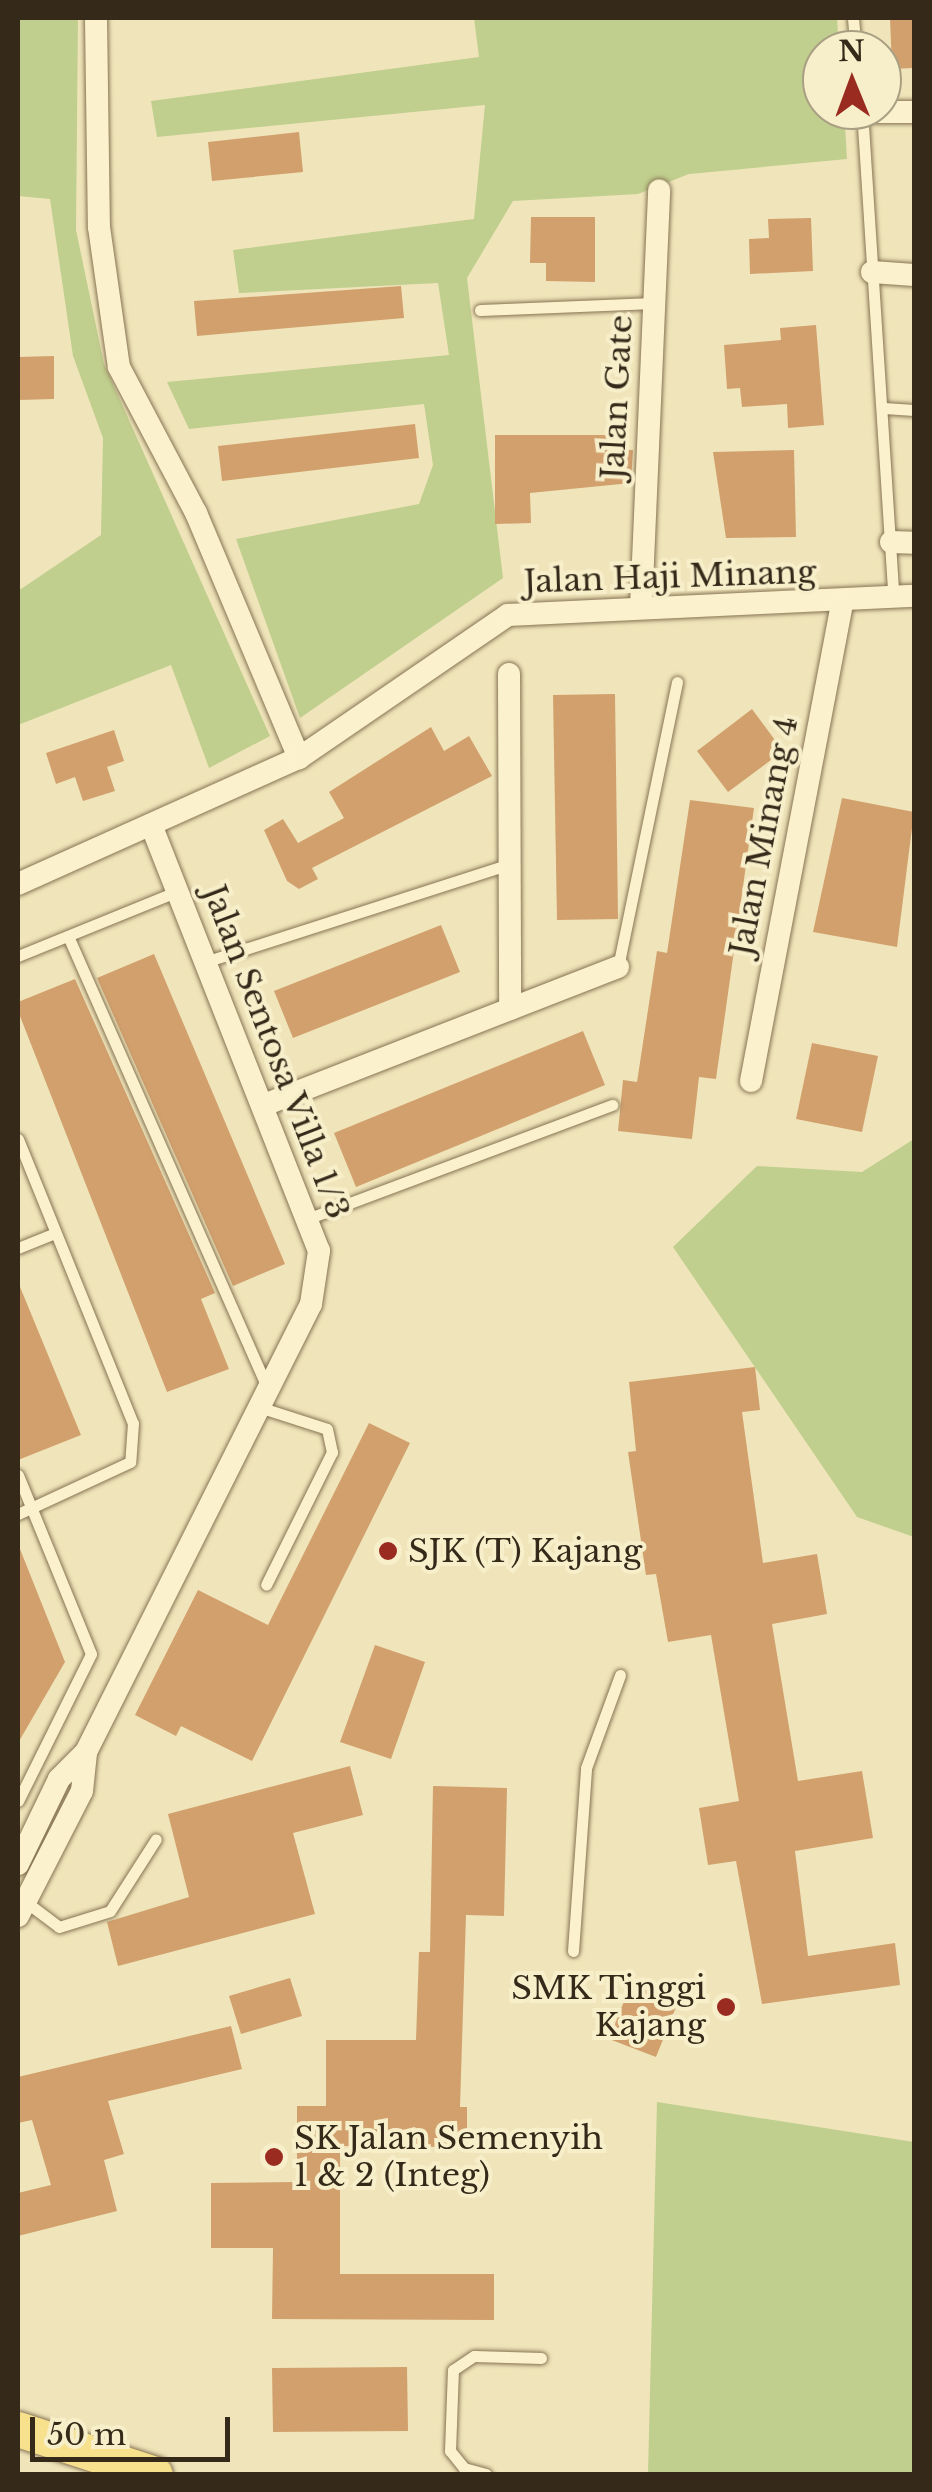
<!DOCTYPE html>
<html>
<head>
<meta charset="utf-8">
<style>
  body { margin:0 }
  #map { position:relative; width:932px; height:2492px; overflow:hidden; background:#f0e5ba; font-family:"Libre Baskerville",serif }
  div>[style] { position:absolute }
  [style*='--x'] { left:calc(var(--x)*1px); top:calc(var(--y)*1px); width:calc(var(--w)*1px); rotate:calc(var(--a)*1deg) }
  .green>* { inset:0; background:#c0ce8e }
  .building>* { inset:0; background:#d1a06d }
  .roads { filter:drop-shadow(0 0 2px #877454) drop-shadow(0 0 2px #877454) }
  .service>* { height:11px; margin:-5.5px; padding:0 5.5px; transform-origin:5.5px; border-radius:5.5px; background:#fbf2cd }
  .minor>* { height:22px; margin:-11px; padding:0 11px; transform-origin:11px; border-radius:11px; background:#fbf2cd }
  .primary>* { height:35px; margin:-17.5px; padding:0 17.5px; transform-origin:17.5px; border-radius:17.5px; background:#f7e18d }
  .dots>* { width:28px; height:28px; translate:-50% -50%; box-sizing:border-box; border:5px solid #f7eeca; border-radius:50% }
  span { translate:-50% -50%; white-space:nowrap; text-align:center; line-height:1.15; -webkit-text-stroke:8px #f7eeca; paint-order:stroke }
  .street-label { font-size:32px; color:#352a1a }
  .poi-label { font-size:32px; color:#352a1a }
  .left { translate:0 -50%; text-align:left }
  .right { translate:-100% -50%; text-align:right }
  .frame { position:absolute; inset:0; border:20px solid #352a1a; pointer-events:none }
  .north { position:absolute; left:802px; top:30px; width:100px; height:100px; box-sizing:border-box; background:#f7eeca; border:2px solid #a9a084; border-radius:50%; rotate:359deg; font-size:28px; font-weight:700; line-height:40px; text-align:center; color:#352a1a }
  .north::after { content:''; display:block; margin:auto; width:35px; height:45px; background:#992b20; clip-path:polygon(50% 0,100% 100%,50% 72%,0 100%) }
  .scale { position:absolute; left:30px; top:2417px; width:200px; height:45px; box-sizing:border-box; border:5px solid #352a1a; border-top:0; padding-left:12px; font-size:30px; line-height:35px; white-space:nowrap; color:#352a1a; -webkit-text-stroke:8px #f7eeca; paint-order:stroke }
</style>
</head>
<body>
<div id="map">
  <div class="green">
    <i style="clip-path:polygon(19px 18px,78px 18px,76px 230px,104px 364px,270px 736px,209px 768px,171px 665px,18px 725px,18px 591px,101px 535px,103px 438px,73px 356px,50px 199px,18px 196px)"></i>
    <i style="clip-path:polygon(474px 18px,837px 18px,839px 50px,822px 50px,822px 110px,844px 110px,847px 159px,689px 174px,638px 194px,513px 201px,467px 278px,503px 578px,300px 718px,236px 539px,419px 504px,433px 465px,424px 404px,189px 429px,167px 382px,449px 355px,438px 283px,239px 293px,233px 250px,474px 219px,485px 105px,157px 137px,151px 101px,479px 57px)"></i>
    <i style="clip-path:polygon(914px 1139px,914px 1537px,857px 1517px,673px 1247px,757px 1166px,862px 1172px)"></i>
    <i style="clip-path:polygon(657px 2102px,914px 2142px,914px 2474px,648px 2474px)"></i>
  </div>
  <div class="building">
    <i style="clip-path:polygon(890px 18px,914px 18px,914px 68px,892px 69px)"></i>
    <i style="clip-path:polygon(299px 132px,303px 172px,212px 181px,208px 142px)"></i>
    <i style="clip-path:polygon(531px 217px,595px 217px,595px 282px,546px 281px,546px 263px,530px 263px)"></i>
    <i style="clip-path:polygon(811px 218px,813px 271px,750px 274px,749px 239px,769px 238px,768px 219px)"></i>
    <i style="clip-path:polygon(401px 286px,404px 318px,197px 336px,194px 301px)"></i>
    <i style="clip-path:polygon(816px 325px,824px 425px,788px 428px,787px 404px,742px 407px,740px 388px,727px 389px,724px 345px,781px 340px,780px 328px)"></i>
    <i style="clip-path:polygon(54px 356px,54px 399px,18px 400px,18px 357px)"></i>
    <i style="clip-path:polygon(415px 424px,419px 458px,222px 481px,218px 446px)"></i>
    <i style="clip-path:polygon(495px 435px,606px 435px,607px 450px,633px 450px,631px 483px,530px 493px,531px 523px,495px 524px)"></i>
    <i style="clip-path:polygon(794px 450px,796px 537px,726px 538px,713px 452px)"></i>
    <i style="clip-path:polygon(615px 694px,618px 919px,557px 920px,553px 695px)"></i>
    <i style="clip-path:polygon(752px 709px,783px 751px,728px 792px,697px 751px)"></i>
    <i style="clip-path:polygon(431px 727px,444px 751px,469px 736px,492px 776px,312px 868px,318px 879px,299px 889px,287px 881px,264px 830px,283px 819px,298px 843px,344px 818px,329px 792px)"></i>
    <i style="clip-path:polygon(114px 730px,124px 761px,107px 767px,115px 791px,83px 801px,75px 777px,56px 784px,46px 753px)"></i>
    <i style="clip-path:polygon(842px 798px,914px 812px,897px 947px,813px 932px)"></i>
    <i style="clip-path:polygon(690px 800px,754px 808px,716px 1079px,699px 1077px,692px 1139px,618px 1131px,623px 1080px,637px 1082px,657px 951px,667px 953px)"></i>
    <i style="clip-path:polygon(441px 925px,460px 972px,293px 1038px,274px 991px)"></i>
    <i style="clip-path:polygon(154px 954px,285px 1264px,233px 1286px,97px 978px)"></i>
    <i style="clip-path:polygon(75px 979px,215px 1293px,201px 1299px,229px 1369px,167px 1392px,18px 1011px,18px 1002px)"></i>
    <i style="clip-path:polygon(583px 1031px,605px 1085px,356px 1187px,334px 1133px)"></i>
    <i style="clip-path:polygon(812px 1043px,878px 1056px,862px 1132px,796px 1119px)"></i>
    <i style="clip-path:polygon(18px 1282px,81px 1435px,18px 1460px)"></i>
    <i style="clip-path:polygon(755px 1367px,760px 1410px,742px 1412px,763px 1563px,817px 1554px,827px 1614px,772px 1624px,798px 1781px,862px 1771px,873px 1838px,795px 1851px,808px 1956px,895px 1943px,900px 1985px,762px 2004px,736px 1861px,708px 1865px,699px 1808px,739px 1801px,711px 1635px,668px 1642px,656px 1574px,646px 1575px,628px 1452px,636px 1451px,629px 1382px)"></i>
    <i style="clip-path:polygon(369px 1423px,410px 1443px,252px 1761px,181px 1726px,176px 1736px,135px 1715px,198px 1590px,268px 1625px)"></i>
    <i style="clip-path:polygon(18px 1544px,65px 1662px,18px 1743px)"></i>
    <i style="clip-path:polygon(375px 1645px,425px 1662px,391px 1759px,340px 1742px)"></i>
    <i style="clip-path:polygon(350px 1766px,363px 1815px,293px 1833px,315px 1914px,118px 1966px,107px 1922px,189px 1897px,168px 1814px)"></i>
    <i style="clip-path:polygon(433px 1786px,507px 1788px,504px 1916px,466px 1915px,460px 2107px,467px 2107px,467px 2147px,340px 2146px,340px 2274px,494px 2274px,494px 2320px,272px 2319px,273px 2248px,211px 2248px,211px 2183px,297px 2182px,297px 2106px,326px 2106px,326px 2040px,416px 2040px,419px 1952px,430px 1952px)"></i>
    <i style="clip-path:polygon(290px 1978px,302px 2016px,241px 2034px,229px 1996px)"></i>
    <i style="clip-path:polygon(631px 1984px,678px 2002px,656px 2057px,609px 2039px)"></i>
    <i style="clip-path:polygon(231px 2026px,242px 2069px,108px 2101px,124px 2154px,104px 2160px,117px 2211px,18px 2236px,18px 2193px,51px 2185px,32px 2120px,18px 2123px,18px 2077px)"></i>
    <i style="clip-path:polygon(407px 2367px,408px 2431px,273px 2432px,272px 2368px)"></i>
  </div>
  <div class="roads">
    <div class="service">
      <i style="--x:853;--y:18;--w:32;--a:85"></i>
      <i style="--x:862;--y:110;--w:485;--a:86.3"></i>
      <i style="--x:480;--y:310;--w:174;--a:-2.3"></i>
      <i style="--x:884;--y:408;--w:30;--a:4"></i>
      <i style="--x:68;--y:936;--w:495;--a:66.2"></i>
      <i style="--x:18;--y:956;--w:173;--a:-22.1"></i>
      <i style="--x:208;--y:961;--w:317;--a:-17.8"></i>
      <i style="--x:618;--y:967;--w:291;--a:-78.3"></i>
      <i style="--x:18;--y:1139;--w:306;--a:68"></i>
      <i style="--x:133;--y:1423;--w:39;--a:94"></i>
      <i style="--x:130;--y:1462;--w:123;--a:155.1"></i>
      <i style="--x:307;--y:1219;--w:326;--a:-20.5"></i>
      <i style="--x:18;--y:1248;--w:40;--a:-22"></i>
      <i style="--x:259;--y:1407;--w:71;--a:17.9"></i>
      <i style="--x:327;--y:1429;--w:24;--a:78"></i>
      <i style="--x:332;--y:1452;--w:148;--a:116.4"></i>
      <i style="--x:18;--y:1475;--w:193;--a:67.8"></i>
      <i style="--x:91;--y:1654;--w:164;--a:116.4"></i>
      <i style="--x:26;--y:1902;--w:41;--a:37.1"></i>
      <i style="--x:59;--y:1927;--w:53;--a:-17.4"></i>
      <i style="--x:110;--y:1911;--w:85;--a:-57.4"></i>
      <i style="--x:573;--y:1951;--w:183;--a:-85.9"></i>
      <i style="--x:586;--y:1768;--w:99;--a:-69.9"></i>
      <i style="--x:486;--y:2474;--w:23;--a:-165"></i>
      <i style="--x:464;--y:2468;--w:22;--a:-129"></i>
      <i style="--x:450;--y:2451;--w:81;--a:-87.9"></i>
      <i style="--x:453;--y:2370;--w:25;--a:-34"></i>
      <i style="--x:474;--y:2356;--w:67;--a:1.7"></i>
    </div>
    <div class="minor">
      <i style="--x:96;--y:18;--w:209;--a:89.2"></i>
      <i style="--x:99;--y:227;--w:141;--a:81.9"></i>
      <i style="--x:119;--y:367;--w:165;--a:62.2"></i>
      <i style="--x:196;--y:513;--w:266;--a:67.2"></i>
      <i style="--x:862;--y:112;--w:52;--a:0"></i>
      <i style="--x:872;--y:272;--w:42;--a:4.1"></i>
      <i style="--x:891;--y:542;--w:23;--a:2"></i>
      <i style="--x:641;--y:607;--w:417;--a:-87.5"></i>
      <i style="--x:509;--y:674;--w:335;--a:89.8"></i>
      <i style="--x:18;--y:884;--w:308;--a:-24.2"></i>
      <i style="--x:299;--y:758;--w:253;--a:-34.4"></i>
      <i style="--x:508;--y:615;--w:406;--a:-2.7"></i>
      <i style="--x:751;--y:1081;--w:486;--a:-79.2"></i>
      <i style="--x:264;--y:1105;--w:380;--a:-21.3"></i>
      <i style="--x:18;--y:1864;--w:94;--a:-64.2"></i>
      <i style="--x:59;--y:1779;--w:38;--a:-45"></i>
      <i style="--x:86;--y:1752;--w:501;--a:-63.33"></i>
      <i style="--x:311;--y:1304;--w:54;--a:-81.4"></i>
      <i style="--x:319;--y:1251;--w:455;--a:-111.5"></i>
      <i style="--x:18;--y:1916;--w:140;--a:-62.9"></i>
      <i style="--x:82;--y:1791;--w:39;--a:-84"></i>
    </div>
    <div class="primary">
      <i style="--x:18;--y:2429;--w:144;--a:18.2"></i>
    </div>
  </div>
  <div class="dots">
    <i style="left:388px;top:1551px;background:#992b20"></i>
    <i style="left:726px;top:2007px;background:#992b20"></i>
    <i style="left:274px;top:2157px;background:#992b20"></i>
  </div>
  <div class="street-label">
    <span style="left:617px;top:397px;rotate:-87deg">Jalan Gate</span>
    <span style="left:670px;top:577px;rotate:-2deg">Jalan Haji Minang</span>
    <span style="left:764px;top:836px;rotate:-79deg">Jalan Minang 4</span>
    <span style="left:276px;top:1052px;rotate:69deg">Jalan Sentosa Villa 1/3</span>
  </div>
  <div class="poi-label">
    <span class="left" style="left:408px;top:1551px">SJK (T) Kajang</span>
    <span class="right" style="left:706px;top:2007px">SMK Tinggi<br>Kajang</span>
    <span class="left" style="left:294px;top:2157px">SK Jalan Semenyih<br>1 &amp; 2 (Integ)</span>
  </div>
  <div class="frame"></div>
  <div class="north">N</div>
  <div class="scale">50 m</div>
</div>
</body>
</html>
